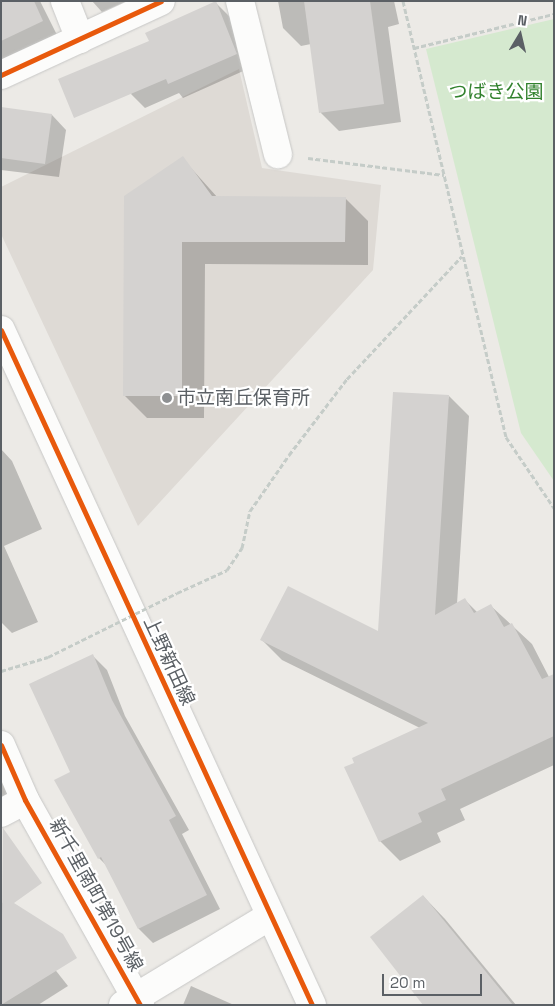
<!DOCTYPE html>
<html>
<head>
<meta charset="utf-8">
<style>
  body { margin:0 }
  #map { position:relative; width:555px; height:1006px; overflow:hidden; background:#eceae6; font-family:"Space Grotesk","Noto Sans JP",sans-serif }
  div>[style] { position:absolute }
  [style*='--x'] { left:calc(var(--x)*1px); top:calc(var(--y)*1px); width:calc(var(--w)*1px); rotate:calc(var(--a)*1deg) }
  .education>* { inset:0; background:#dedad5 }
  .green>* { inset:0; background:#d5e9cf }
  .shadow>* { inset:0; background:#0003 }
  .building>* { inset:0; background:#d4d2d0 }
  .path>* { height:3px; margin-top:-1.5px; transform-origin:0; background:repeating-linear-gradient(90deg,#c5ccc8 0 5px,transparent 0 7.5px) }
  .roads { filter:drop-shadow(0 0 1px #c7c7c6) drop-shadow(0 0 1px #c7c7c6) }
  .street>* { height:28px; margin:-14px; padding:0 14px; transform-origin:14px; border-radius:14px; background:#fcfcfb }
  .secondary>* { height:28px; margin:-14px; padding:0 14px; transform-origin:14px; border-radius:14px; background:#fcfcfb }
  .path-bridge>* { height:3px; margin-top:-1.5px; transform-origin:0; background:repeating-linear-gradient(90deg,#c5ccc8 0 5px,transparent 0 7.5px) }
  .cycleway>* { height:5px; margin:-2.5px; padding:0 2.5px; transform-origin:2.5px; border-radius:2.5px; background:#e8590c }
  .dots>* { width:14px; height:14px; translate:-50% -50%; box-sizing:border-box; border:2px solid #fff; border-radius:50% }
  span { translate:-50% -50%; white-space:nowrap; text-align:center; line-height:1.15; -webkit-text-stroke:4.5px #fff; paint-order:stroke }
  .park-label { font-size:19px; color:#32822e }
  .poi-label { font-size:19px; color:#5b6065 }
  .left { translate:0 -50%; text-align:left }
  .street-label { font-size:19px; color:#5b6065 }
  .frame { position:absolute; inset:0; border:2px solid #5b6065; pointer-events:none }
  .north { position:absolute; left:495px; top:10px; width:50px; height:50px; -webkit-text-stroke:4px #fff; paint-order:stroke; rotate:9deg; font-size:14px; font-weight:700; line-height:20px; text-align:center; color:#5b6065 }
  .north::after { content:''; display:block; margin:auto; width:18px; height:22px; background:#5b6065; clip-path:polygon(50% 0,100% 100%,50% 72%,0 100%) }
  .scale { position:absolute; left:382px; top:974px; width:100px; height:22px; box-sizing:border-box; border:2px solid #5b6065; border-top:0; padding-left:6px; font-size:15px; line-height:18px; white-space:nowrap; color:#5b6065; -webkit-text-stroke:4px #fff; paint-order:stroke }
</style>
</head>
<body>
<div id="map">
  <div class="education">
    <i style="clip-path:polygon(239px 69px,262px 168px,381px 185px,373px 270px,138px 526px,1px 234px,1px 187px)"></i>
  </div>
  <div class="green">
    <i style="clip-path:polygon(554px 19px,554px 481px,521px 433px,426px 49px)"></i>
  </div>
  <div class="shadow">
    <i style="clip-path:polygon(1px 1px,40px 1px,57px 35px,1px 60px)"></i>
    <i style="clip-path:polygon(92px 1px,127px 1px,102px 12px)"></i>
    <i style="clip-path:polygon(278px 1px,394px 1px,399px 24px,388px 27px,401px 122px,339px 131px,321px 113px,311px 44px,301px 46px,283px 28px)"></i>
    <i style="clip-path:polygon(216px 3px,230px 17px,250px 68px,183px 98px,179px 93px,145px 108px,131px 94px,150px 41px)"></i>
    <i style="clip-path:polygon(1px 108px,52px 115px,66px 130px,59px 177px,1px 170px)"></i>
    <i style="clip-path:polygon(182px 158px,218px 198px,345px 198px,368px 221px,368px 265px,205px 264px,204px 418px,147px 418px,124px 395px)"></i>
    <i style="clip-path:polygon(449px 396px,469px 416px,457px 604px,465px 600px,478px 613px,491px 606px,532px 644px,549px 677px,554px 675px,554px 765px,460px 809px,465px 820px,437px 833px,441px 842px,400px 861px,380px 841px,420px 728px,282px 660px,262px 640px,379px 633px)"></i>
    <i style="clip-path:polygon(1px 449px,12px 461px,42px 529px,4px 546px,38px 622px,12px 633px,1px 622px)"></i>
    <i style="clip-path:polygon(93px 656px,107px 670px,125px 716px,189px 830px,182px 834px,220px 909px,153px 943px,139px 929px,108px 867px,99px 858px,83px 780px)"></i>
    <i style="clip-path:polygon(1px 763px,14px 798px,1px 805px)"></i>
    <i style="clip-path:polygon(423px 896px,445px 919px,516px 1005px,425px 1005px)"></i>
    <i style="clip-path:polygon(1px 901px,68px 986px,38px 1005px,1px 1005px)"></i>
    <i style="clip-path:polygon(191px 986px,234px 1005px,183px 1005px)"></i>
  </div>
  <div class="building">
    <i style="clip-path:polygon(1px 1px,34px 1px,43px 21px,1px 41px)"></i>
    <i style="clip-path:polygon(216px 1px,237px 54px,168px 84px,166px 79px,74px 118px,58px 79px,149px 41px,145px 33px)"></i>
    <i style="clip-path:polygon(304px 1px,370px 1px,384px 104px,319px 113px)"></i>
    <i style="clip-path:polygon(1px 107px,52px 114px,45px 164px,1px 158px)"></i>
    <i style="clip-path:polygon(183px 156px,212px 196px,346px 197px,345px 242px,182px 242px,182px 396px,123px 396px,124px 196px)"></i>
    <i style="clip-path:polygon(393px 392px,449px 395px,435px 615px,465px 598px,474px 613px,491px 604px,504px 627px,512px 623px,542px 679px,554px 674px,554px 736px,441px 789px,446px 800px,418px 813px,422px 822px,379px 842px,344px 767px,354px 763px,352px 758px,428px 723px,260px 640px,288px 586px,378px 631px)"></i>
    <i style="clip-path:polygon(93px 654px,112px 700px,176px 816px,169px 820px,207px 895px,138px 929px,101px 857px,98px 859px,54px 780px,70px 772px,29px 684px)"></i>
    <i style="clip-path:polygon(3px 828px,42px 883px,14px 903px,63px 934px,77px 958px,1px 1005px)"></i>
    <i style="clip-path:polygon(423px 895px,513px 1005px,423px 1005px,370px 937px)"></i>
  </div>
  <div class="path">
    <i style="--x:403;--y:1;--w:448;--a:76.7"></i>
    <i style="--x:506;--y:437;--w:86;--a:55.9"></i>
    <i style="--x:414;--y:48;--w:144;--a:-13.7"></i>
    <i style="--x:308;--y:158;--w:137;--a:7.1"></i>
    <i style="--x:177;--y:593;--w:55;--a:-24.7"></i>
    <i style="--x:227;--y:570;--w:27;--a:-56"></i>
    <i style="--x:242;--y:548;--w:38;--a:-78"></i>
    <i style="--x:250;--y:511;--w:68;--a:-55.1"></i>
    <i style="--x:289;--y:455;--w:96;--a:-52.7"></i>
    <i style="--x:347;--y:379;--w:168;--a:-46.9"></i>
    <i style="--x:1;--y:671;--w:49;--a:-16.6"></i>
  </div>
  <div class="roads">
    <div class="street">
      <i style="--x:65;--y:1;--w:41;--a:68.5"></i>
      <i style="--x:240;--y:1;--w:158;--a:76.1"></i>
      <i style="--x:1;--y:75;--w:176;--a:-24.8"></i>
      <i style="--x:1;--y:745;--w:60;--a:66.4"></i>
      <i style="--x:25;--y:800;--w:235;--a:60.7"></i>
      <i style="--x:1;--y:813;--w:27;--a:-28"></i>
      <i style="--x:123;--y:1005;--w:172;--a:-31.2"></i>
    </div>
    <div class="secondary">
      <i style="--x:1;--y:330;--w:743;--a:65.26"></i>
    </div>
  </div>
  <div class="path-bridge">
    <i style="--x:48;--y:657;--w:144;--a:-26.4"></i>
  </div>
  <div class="cycleway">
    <i style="--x:1;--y:75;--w:176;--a:-24.8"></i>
    <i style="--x:1;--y:330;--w:743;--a:65.26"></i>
    <i style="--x:1;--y:745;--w:60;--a:66.4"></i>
    <i style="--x:25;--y:800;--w:235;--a:60.7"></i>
  </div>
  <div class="dots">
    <i style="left:167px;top:398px;background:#8e9092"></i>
  </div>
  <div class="park-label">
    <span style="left:496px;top:92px">つばき公園</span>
  </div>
  <div class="poi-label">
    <span class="left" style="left:177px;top:398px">市立南丘保育所</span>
  </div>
  <div class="street-label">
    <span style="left:169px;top:661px;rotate:65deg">上野新田線</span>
    <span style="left:96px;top:895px;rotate:61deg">新千里南町第19号線</span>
  </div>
  <div class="frame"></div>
  <div class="north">N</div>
  <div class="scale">20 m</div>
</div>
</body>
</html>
